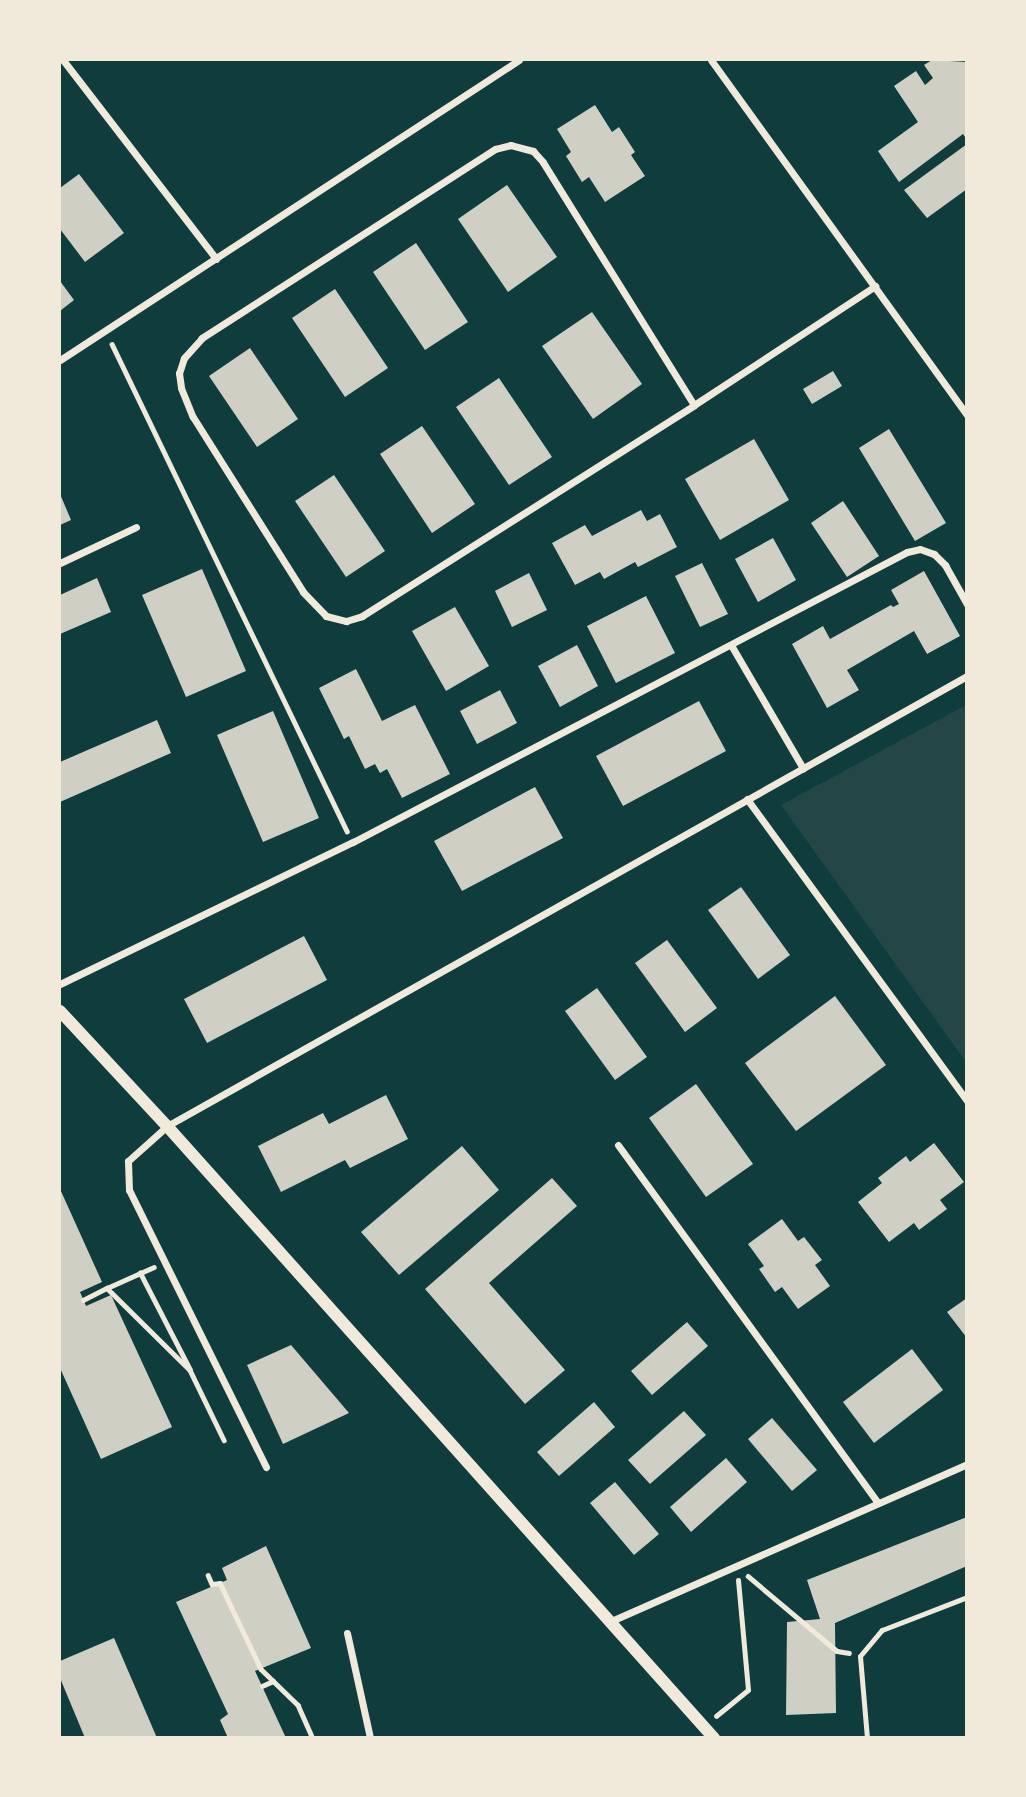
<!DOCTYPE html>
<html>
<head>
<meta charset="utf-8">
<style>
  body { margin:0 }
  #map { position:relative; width:1026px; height:1797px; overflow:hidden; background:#0f3d3e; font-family:Roboto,sans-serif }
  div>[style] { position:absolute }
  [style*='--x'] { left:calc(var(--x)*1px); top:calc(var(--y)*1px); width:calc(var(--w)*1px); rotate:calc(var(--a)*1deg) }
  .green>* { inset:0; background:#244646 }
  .building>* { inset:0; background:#cfcfc3 }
  .path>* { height:4.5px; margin:-2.25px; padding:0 2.25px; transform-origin:2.25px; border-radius:2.25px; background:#f1e9da }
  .service>* { height:5px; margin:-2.5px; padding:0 2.5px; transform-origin:2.5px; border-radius:2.5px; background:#f1e9da }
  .minor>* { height:7px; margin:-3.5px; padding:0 3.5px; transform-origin:3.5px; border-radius:3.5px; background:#f1e9da }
  .tertiary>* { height:12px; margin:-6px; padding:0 6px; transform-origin:6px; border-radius:6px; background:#f1e9da }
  span { translate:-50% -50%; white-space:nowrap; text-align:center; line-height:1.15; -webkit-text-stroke:5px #f1e9da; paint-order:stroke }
  .frame { position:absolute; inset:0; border:61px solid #f1e9da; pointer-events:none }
</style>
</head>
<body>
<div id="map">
  <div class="green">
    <i style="clip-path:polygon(966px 705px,966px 1062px,781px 805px)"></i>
  </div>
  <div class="building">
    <i style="clip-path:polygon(932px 60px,967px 62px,967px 140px,963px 134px,899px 182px,878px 151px,918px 122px,894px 86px,916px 71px,925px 85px,933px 78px,924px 65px)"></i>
    <i style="clip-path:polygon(595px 105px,612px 132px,619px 127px,635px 152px,631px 155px,645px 176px,605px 202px,589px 177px,582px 182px,566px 156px,571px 152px,557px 129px)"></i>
    <i style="clip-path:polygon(967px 144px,967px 189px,927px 218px,904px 190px)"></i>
    <i style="clip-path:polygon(79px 174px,124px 233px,85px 262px,60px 229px,60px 188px)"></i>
    <i style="clip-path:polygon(507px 185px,557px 257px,508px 292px,458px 219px)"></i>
    <i style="clip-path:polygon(416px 243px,468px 322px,425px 350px,373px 272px)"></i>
    <i style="clip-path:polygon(60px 281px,74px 300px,60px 311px)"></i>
    <i style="clip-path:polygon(335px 289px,388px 368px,345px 397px,292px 318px)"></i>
    <i style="clip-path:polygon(592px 312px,642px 384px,593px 419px,542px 346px)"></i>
    <i style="clip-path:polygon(250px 348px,298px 419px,257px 447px,209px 376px)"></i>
    <i style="clip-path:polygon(833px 371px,842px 386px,812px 404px,803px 389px)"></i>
    <i style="clip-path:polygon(499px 378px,552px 457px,509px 485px,456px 407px)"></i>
    <i style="clip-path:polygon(422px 426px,475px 504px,432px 533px,380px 454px)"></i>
    <i style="clip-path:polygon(889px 429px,946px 523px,915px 541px,859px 448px)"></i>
    <i style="clip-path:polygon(754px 439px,789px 500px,720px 540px,685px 479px)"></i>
    <i style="clip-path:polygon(334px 475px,385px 551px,346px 577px,295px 501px)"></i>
    <i style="clip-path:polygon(60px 494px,71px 520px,60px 525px)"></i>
    <i style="clip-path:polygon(843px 501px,879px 556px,847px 577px,811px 523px)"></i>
    <i style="clip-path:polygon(641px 510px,647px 521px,660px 514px,677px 547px,638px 567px,635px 562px,604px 579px,600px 572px,575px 585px,552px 543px,585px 525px,592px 536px)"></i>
    <i style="clip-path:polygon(773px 538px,796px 580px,758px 602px,735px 559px)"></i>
    <i style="clip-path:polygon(702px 563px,728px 614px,700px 627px,675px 576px)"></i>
    <i style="clip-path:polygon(202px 569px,246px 671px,186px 697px,142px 595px)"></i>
    <i style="clip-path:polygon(924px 571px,960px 636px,927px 654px,914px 631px,847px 670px,859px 690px,827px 708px,792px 644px,823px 626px,830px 639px,891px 605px,893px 607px,899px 604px,891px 590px)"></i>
    <i style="clip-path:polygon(529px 573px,547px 610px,512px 627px,495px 591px)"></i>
    <i style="clip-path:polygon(97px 578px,111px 612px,60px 634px,60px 595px)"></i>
    <i style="clip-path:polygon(646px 596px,675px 653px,616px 683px,587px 626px)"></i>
    <i style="clip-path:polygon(455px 607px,489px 666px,446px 691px,412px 631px)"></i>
    <i style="clip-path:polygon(577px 645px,598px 686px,560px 707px,538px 666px)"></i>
    <i style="clip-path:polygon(356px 669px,382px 721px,415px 705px,450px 774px,402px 798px,387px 769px,380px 773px,375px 764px,365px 769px,349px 736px,344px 739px,319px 688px)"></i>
    <i style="clip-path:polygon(500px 690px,517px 723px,477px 744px,460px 711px)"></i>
    <i style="clip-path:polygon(699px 701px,726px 751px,623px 806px,596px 756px)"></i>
    <i style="clip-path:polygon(273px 711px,319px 818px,263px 842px,217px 735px)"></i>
    <i style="clip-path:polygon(157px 720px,171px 753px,60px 802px,60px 762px)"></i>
    <i style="clip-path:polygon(535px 787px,563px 838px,462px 891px,434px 841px)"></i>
    <i style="clip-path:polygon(741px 887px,790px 955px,758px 979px,708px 910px)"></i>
    <i style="clip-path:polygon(304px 936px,327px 980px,207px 1043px,184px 999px)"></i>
    <i style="clip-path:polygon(667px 940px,717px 1008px,685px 1032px,635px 963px)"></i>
    <i style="clip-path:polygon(597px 988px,647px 1057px,615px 1080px,565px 1011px)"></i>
    <i style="clip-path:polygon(835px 996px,886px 1065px,796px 1131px,745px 1063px)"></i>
    <i style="clip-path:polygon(696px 1084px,753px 1164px,706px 1197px,649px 1118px)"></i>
    <i style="clip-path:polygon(386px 1095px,408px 1139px,350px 1168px,345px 1160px,281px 1192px,258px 1146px,323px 1113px,329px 1124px)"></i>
    <i style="clip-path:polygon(934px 1143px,964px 1182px,940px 1200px,947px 1209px,919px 1230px,914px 1223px,889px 1242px,858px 1202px,882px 1183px,878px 1178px,906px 1156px,910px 1162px)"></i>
    <i style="clip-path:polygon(462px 1146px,499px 1190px,399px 1275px,361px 1232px)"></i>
    <i style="clip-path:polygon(552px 1178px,577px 1206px,489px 1283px,565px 1370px,525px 1404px,425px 1289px)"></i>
    <i style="clip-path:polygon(60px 1189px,102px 1282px,80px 1292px,86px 1306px,111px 1295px,172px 1427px,101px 1459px,60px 1368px)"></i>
    <i style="clip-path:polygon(782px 1219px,798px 1241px,804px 1237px,822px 1260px,815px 1265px,830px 1286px,798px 1309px,782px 1287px,775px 1292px,759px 1269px,764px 1266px,748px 1244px)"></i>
    <i style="clip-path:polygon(967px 1298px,967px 1338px,947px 1312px)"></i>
    <i style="clip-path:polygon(687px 1322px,708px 1346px,652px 1395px,631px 1371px)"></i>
    <i style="clip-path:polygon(291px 1345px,349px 1413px,283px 1444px,247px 1365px)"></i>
    <i style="clip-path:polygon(912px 1349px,943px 1390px,874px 1443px,843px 1402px)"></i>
    <i style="clip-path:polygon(594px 1402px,615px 1427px,559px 1476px,537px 1452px)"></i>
    <i style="clip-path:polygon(684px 1411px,706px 1435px,650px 1484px,628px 1460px)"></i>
    <i style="clip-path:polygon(772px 1418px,817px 1470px,792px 1491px,748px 1439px)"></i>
    <i style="clip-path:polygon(726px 1458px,747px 1482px,691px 1532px,670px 1507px)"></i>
    <i style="clip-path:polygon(615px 1482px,659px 1534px,634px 1555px,590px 1503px)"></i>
    <i style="clip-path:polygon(967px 1517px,967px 1566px,835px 1623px,836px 1713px,786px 1715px,787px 1622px,820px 1619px,807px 1580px)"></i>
    <i style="clip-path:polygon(266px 1546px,311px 1648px,255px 1671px,286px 1738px,228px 1738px,220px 1720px,228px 1714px,176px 1602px,227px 1580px,222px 1568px)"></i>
    <i style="clip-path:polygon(114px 1638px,157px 1738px,85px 1738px,60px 1678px,60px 1661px)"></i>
  </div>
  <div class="path">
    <i style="--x:112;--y:344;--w:541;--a:64.24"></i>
    <i style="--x:107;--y:1288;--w:51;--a:-24.1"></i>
    <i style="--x:83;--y:1300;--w:27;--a:-27"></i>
    <i style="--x:107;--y:1288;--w:117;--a:44.7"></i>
    <i style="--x:190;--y:1370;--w:109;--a:-117.3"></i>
    <i style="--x:190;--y:1370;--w:78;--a:64.1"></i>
    <i style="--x:208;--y:1575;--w:10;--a:66"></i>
    <i style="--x:212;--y:1584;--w:8;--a:-7"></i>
    <i style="--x:220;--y:1583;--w:95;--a:64.5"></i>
    <i style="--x:261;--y:1669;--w:52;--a:44.2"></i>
    <i style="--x:298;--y:1705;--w:36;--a:66"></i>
    <i style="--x:748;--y:1576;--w:116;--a:40.1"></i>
    <i style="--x:837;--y:1651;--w:12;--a:9"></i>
    <i style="--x:262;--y:1686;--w:12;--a:-24"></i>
    <i style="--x:716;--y:1716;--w:41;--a:-39.1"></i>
    <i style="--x:748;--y:1690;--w:110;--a:-95.2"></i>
  </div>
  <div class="service">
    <i style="--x:867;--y:1738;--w:82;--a:-94.9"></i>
    <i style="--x:860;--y:1656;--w:34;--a:-50"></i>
    <i style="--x:882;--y:1630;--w:91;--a:-21.2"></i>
  </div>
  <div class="minor">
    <i style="--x:63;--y:60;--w:251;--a:52.4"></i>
    <i style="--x:711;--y:60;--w:438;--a:54.2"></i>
    <i style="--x:60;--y:360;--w:548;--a:-33.17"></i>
    <i style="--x:694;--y:405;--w:286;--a:-121.9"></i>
    <i style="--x:543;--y:162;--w:15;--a:-132"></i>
    <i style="--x:533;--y:151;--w:23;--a:-165"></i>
    <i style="--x:511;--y:145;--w:16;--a:166"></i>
    <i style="--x:495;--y:149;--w:349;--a:147.2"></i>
    <i style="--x:202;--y:338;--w:27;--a:132"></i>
    <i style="--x:184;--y:358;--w:16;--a:108"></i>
    <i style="--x:179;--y:373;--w:15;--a:82"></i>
    <i style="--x:181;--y:388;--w:31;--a:68"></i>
    <i style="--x:193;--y:417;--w:207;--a:57.8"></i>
    <i style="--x:303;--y:592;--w:33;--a:46"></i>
    <i style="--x:326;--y:616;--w:21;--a:14"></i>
    <i style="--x:346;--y:621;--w:17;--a:-17"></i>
    <i style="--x:362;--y:616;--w:393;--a:-32.4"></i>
    <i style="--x:694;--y:405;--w:217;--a:-33.3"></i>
    <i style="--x:60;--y:563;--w:84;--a:-25.3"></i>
    <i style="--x:731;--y:645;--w:143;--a:59.7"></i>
    <i style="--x:747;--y:799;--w:374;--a:53.9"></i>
    <i style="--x:60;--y:984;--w:326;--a:-25.9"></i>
    <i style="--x:353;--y:842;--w:625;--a:-27.63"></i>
    <i style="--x:907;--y:552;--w:13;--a:-13"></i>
    <i style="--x:920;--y:549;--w:15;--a:20"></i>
    <i style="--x:934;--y:554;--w:16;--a:45"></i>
    <i style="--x:945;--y:565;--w:45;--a:60.6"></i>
    <i style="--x:618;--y:1145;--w:440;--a:54"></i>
    <i style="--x:266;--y:1467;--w:309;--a:-116.3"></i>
    <i style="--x:129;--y:1190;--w:29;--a:-92"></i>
    <i style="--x:128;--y:1161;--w:52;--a:-41.9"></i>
    <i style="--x:167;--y:1126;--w:918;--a:-29.36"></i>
    <i style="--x:609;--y:1622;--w:391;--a:-23.8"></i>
    <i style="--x:347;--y:1633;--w:107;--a:77.6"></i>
  </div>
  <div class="tertiary">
    <i style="--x:60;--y:1011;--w:157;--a:47.1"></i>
    <i style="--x:167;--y:1126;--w:821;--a:48.21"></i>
  </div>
  <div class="frame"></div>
</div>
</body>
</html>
